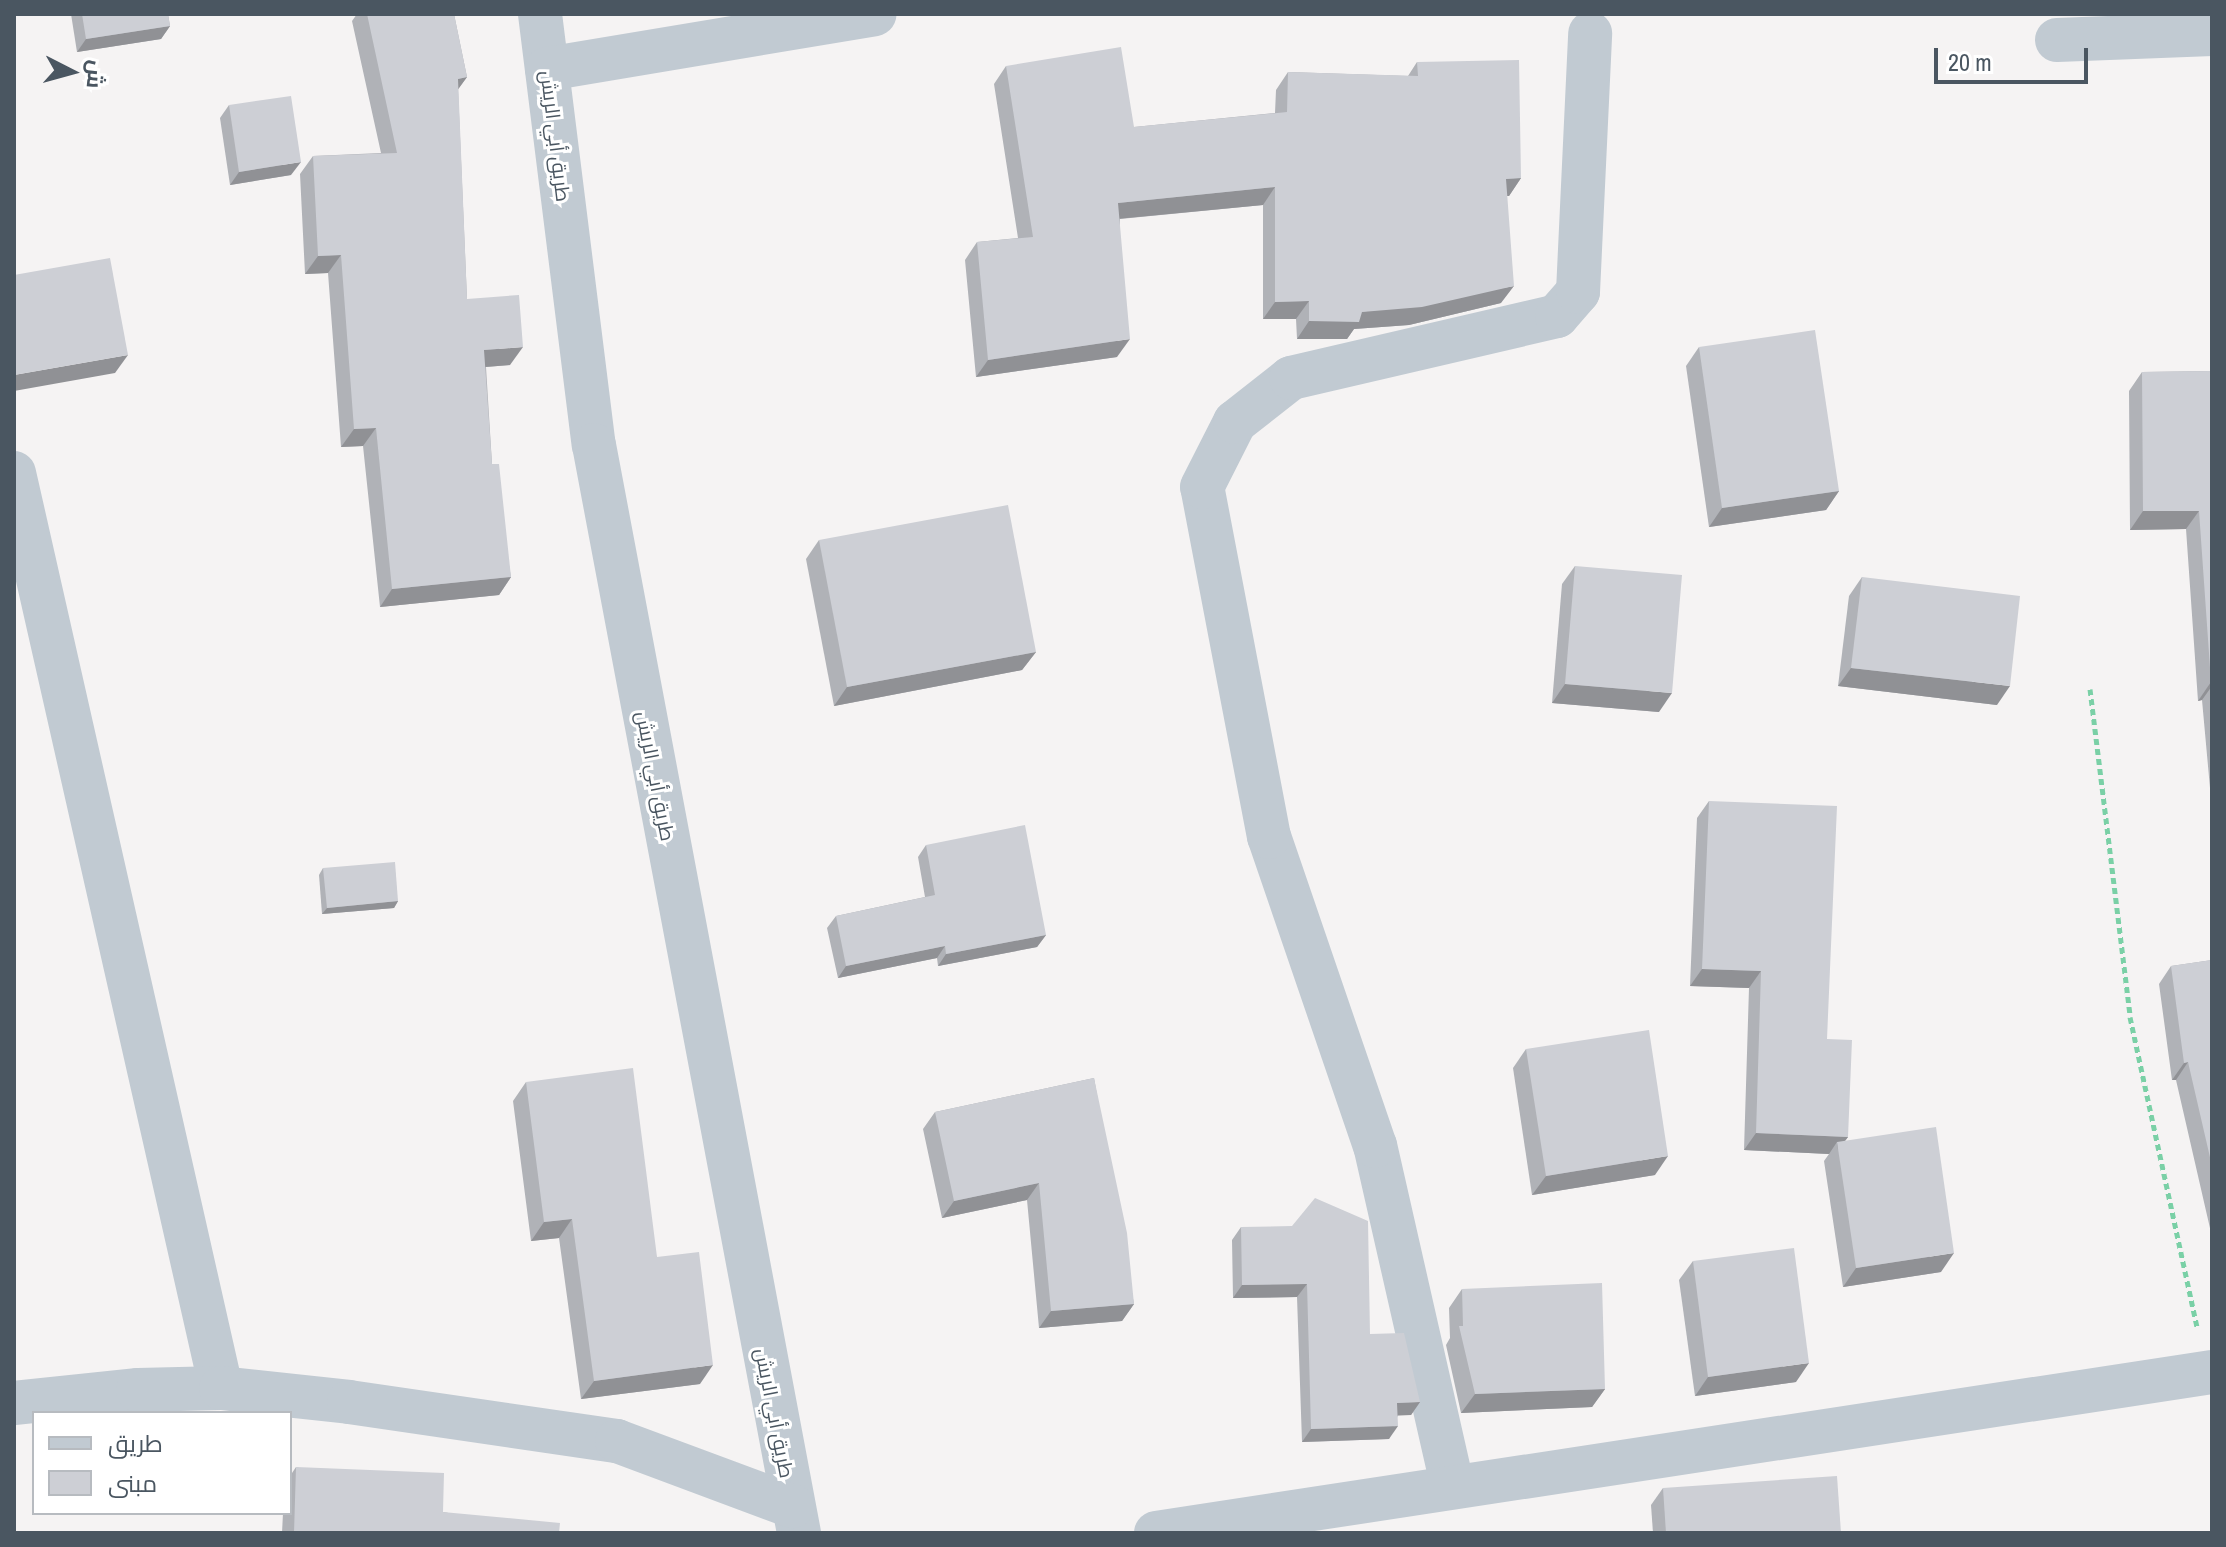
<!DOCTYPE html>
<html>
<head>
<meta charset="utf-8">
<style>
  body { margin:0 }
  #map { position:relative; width:2226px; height:1547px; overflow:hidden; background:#f5f3f3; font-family:"Archivo Narrow",Cairo,sans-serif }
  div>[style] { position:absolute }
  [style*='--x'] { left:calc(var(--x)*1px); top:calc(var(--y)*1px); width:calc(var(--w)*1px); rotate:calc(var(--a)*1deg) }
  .path>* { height:5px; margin-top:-2.5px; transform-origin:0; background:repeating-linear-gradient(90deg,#7ad0a6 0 6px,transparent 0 10px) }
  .minor>* { height:44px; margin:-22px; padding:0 22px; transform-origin:22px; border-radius:22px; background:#c1cad2 }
  .wall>* { inset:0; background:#b0b2b7 }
  .shaded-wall>* { inset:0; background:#909195 }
  .building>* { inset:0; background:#cdcfd5 }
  span { translate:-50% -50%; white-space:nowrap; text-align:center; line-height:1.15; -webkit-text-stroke:6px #fff; paint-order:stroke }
  .street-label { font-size:20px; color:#4a5661 }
  .frame { position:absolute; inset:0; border:16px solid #4a5661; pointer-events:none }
  .legend { position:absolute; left:32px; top:1411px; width:260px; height:104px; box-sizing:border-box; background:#fff; border:2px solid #b7bbc0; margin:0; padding:10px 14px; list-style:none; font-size:24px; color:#4a5661 }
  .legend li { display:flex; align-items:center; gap:16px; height:40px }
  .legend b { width:40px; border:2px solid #b7bbc0 }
  .north { position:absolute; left:32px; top:32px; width:80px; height:80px; -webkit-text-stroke:6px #fff; paint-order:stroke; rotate:96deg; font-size:22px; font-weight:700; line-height:32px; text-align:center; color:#4a5661 }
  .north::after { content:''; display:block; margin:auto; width:28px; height:36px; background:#4a5661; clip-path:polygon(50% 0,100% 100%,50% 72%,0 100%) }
  .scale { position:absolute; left:1934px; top:48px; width:154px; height:36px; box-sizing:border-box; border:4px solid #4a5661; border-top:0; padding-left:10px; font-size:24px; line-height:28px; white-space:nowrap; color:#4a5661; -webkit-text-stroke:6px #fff; paint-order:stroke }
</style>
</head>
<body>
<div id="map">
  <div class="path">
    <i style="--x:2090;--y:689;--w:330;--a:83"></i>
    <i style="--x:2130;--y:1017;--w:317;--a:77.8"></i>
  </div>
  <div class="minor">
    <i style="--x:540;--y:14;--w:434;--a:82.9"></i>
    <i style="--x:594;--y:445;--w:1107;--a:79.33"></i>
    <i style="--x:2057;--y:40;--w:155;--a:-2.2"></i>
    <i style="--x:547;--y:69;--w:332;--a:-9.5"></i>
    <i style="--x:14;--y:473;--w:938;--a:77.25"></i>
    <i style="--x:14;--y:1403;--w:125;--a:-6"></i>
    <i style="--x:138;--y:1390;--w:83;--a:-1.4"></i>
    <i style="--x:221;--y:1388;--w:129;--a:6.2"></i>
    <i style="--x:349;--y:1402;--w:271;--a:8.3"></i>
    <i style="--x:617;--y:1441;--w:187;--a:20.4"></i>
    <i style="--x:1452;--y:1484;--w:347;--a:-102.8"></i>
    <i style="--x:1375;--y:1146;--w:327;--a:-108.9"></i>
    <i style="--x:1269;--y:837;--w:356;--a:-100.8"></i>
    <i style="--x:1202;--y:487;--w:73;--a:-63.1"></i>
    <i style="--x:1235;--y:422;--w:71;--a:-38.2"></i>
    <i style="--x:1291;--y:378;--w:273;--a:-13.1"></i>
    <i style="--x:1557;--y:316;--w:32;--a:-49"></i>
    <i style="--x:1578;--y:292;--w:259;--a:-87.3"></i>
    <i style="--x:1156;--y:1533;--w:1068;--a:-8.67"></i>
  </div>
  <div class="wall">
    <i style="clip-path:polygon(71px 14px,168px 14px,170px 26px,161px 39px,77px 52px)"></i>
    <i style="clip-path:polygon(357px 14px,454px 14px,467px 77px,458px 89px,467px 299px,510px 365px,486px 367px,492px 464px,511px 577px,499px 595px,380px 607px,363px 446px,341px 447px,328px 273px,305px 274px,300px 174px,313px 156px,381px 153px,352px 21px)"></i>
    <i style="clip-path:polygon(1417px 62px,1521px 178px,1509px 196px,1507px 196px,1501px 303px,1409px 325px,1354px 329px,1347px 339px,1297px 339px,1296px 319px,1263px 319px,1263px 205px,1120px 219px,1117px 357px,976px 377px,965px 260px,977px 242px,1018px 238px,994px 84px,1006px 66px,1134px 127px,1275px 113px,1276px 90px,1288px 72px,1408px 76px)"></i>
    <i style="clip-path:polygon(229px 105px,291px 175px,230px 185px,220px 118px)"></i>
    <i style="clip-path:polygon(1699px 347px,1839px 491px,1826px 510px,1709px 527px,1686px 366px)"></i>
    <i style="clip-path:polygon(2212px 371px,2212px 810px,2202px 700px,2198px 701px,2186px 529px,2130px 530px,2129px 391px,2142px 372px)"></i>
    <i style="clip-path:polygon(819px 540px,1036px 652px,1022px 670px,834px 706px,806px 559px)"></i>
    <i style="clip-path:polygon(1575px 566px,1659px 712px,1552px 703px,1562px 584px)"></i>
    <i style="clip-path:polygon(1862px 577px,1997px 705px,1838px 686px,1849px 596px)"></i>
    <i style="clip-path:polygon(1709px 801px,1827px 1039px,1848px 1137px,1845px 1141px,1941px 1272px,1843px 1287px,1824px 1161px,1829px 1154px,1744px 1150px,1749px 988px,1690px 986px,1697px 818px)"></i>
    <i style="clip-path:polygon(926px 845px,1046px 935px,1037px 947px,938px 966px,937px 958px,838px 978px,827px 928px,836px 916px,925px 897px,918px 857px)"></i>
    <i style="clip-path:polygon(323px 868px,398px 901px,394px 908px,322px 914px,319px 875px)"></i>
    <i style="clip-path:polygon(2212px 960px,2212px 1237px,2176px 1080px,2172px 1080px,2159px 984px,2171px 966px)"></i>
    <i style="clip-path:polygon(1526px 1049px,1655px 1175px,1532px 1195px,1513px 1068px)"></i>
    <i style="clip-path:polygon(1094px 1078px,1134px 1304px,1122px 1321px,1039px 1328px,1027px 1200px,942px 1218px,923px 1129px,935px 1112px)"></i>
    <i style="clip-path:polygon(526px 1082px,657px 1257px,700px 1384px,581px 1399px,559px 1238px,531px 1241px,513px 1101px)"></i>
    <i style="clip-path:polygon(1241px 1227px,1370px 1334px,1420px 1402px,1411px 1415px,1398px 1415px,1389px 1439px,1302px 1442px,1297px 1297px,1233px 1298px,1232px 1240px)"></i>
    <i style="clip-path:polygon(1693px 1261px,1796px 1382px,1695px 1396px,1679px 1280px)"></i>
    <i style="clip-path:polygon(1462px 1289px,1605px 1389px,1592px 1407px,1461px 1413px,1446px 1345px,1450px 1338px,1449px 1308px)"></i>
    <i style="clip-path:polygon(296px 1467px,443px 1512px,559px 1533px,282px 1533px,283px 1513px,290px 1513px,290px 1476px)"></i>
    <i style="clip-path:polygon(1663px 1488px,1841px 1533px,1653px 1533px,1651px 1505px)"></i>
  </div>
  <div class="shaded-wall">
    <i style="clip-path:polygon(170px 26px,161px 39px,77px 52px,86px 39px)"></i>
    <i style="clip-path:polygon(467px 77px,454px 95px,458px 79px)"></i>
    <i style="clip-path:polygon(301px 162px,291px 175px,230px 185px,239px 172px)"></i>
    <i style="clip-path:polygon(1521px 178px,1509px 196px,1493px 196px,1506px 179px)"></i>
    <i style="clip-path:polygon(1275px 187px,1263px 205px,1106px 220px,1118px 203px)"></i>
    <i style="clip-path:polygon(341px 255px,328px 273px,305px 274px,318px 256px)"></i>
    <i style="clip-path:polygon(1514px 286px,1501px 303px,1409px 325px,1354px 329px,1347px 339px,1297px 339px,1309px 321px)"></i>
    <i style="clip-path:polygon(1309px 301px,1296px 319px,1263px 319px,1275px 302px)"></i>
    <i style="clip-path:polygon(1130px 339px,1117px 357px,976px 377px,988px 360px)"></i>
    <i style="clip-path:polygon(523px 347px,510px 365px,472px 368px,484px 350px)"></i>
    <i style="clip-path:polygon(128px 355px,115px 373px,14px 391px,14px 375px)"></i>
    <i style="clip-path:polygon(376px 428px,363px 446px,341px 447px,354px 429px)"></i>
    <i style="clip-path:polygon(1839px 491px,1826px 510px,1709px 527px,1722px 508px)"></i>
    <i style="clip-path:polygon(2143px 511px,2199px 511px,2186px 529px,2130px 530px)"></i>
    <i style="clip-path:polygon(511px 577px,499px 595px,380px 607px,392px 589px)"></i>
    <i style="clip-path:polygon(1036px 652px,1022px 670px,834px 706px,847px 687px)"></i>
    <i style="clip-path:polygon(1851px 668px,2010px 686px,1997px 705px,1838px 686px)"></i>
    <i style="clip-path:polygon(2211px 682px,2212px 682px,2212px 686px,2202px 700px,2198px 701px)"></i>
    <i style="clip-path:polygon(1565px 684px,1672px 693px,1659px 712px,1552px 703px)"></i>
    <i style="clip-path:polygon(398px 901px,394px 908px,322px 914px,327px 908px)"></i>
    <i style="clip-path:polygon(1046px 935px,1037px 947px,938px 966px,946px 954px)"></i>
    <i style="clip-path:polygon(945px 946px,937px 958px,838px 978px,846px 966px)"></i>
    <i style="clip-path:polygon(1702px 969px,1761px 971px,1749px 988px,1690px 986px)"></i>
    <i style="clip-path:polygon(2188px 1062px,2176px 1080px,2172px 1080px,2184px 1063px)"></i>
    <i style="clip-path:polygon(1756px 1133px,1848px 1137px,1838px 1150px,1837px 1142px,1829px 1154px,1744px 1150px)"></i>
    <i style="clip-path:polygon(1668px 1156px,1655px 1175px,1532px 1195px,1546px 1176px)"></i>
    <i style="clip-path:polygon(1039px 1183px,1027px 1200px,942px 1218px,954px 1201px)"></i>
    <i style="clip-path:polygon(572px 1219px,559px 1238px,531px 1241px,544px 1222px)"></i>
    <i style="clip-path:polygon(1954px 1253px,1941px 1272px,1843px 1287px,1856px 1268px)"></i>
    <i style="clip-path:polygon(1307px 1284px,1297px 1297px,1233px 1298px,1242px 1285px)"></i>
    <i style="clip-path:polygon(1134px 1304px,1122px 1321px,1039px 1328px,1051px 1311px)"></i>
    <i style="clip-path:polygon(1809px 1363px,1796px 1382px,1695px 1396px,1708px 1377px)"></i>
    <i style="clip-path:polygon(713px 1365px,700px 1384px,581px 1399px,594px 1381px)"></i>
    <i style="clip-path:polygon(1605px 1389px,1592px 1407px,1461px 1413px,1475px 1394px)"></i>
    <i style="clip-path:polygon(1420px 1402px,1411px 1415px,1388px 1416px,1397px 1403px)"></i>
    <i style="clip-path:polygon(1398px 1426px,1389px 1439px,1302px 1442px,1311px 1429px)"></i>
  </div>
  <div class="building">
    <i style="clip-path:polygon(82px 14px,168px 14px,170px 26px,86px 39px)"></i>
    <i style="clip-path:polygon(367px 14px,454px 14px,467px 77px,458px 79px,467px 299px,519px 295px,523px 347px,484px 350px,492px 464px,499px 464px,511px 577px,392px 589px,376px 428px,354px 429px,341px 255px,318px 256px,313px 156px,397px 153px)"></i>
    <i style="clip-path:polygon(1121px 47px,1134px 127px,1287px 112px,1288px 72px,1418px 76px,1417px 62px,1519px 60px,1521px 178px,1506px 179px,1514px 286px,1422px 307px,1362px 312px,1359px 322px,1309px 321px,1309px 301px,1275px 302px,1275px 187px,1118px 203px,1130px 339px,988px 360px,977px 242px,1033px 237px,1006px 66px)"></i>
    <i style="clip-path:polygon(291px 96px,301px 162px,239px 172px,229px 105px)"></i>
    <i style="clip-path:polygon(110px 258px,128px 355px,14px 375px,14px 275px)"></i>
    <i style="clip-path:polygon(1815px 330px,1839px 491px,1722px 508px,1699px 347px)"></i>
    <i style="clip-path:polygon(2212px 371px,2212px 682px,2211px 682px,2199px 511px,2143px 511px,2142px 372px)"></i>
    <i style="clip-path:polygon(1008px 505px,1036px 652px,847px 687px,819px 540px)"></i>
    <i style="clip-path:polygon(1575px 566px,1682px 575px,1672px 693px,1565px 684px)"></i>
    <i style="clip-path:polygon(1862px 577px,2020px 596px,2010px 686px,1851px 668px)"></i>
    <i style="clip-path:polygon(1709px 801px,1837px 806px,1827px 1039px,1852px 1040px,1848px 1137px,1756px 1133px,1761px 971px,1702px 969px)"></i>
    <i style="clip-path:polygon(1025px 825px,1046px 935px,946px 954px,945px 946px,846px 966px,836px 916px,935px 895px,926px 845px)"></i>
    <i style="clip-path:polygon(395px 862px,398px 901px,327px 908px,323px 868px)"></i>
    <i style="clip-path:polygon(2212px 960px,2212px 1166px,2188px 1062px,2184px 1063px,2171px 966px)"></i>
    <i style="clip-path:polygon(1649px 1030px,1668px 1156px,1546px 1176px,1526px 1049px)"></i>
    <i style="clip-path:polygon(633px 1068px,657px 1257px,699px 1252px,713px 1365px,594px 1381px,572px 1219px,544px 1222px,526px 1082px)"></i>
    <i style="clip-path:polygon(1094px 1078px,1127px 1233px,1134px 1304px,1051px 1311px,1039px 1183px,954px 1201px,935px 1112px)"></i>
    <i style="clip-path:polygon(1936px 1127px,1954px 1253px,1856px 1268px,1837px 1142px)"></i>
    <i style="clip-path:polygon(1315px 1198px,1368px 1221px,1370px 1334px,1404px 1333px,1420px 1402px,1397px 1403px,1398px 1426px,1311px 1429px,1307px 1284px,1242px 1285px,1241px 1227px,1292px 1226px)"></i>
    <i style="clip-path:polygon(1794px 1248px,1809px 1363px,1708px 1377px,1693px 1261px)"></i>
    <i style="clip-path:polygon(1602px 1283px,1605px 1389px,1475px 1394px,1459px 1326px,1463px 1326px,1462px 1289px)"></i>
    <i style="clip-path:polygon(296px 1467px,444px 1473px,443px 1512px,560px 1523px,559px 1533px,294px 1533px)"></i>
    <i style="clip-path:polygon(1837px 1476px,1841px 1533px,1666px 1533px,1663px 1488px)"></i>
  </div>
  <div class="street-label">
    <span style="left:556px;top:136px;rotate:83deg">طريق أبي الريش</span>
    <span style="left:656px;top:776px;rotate:79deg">طريق أبي الريش</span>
    <span style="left:775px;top:1413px;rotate:79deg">طريق أبي الريش</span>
  </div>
  <div class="frame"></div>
  <ul class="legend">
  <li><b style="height:10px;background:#c1cad2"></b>طريق</li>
  <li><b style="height:22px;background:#cdcfd5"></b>مبنى</li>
  </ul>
  <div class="north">ش</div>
  <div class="scale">20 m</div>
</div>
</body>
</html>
